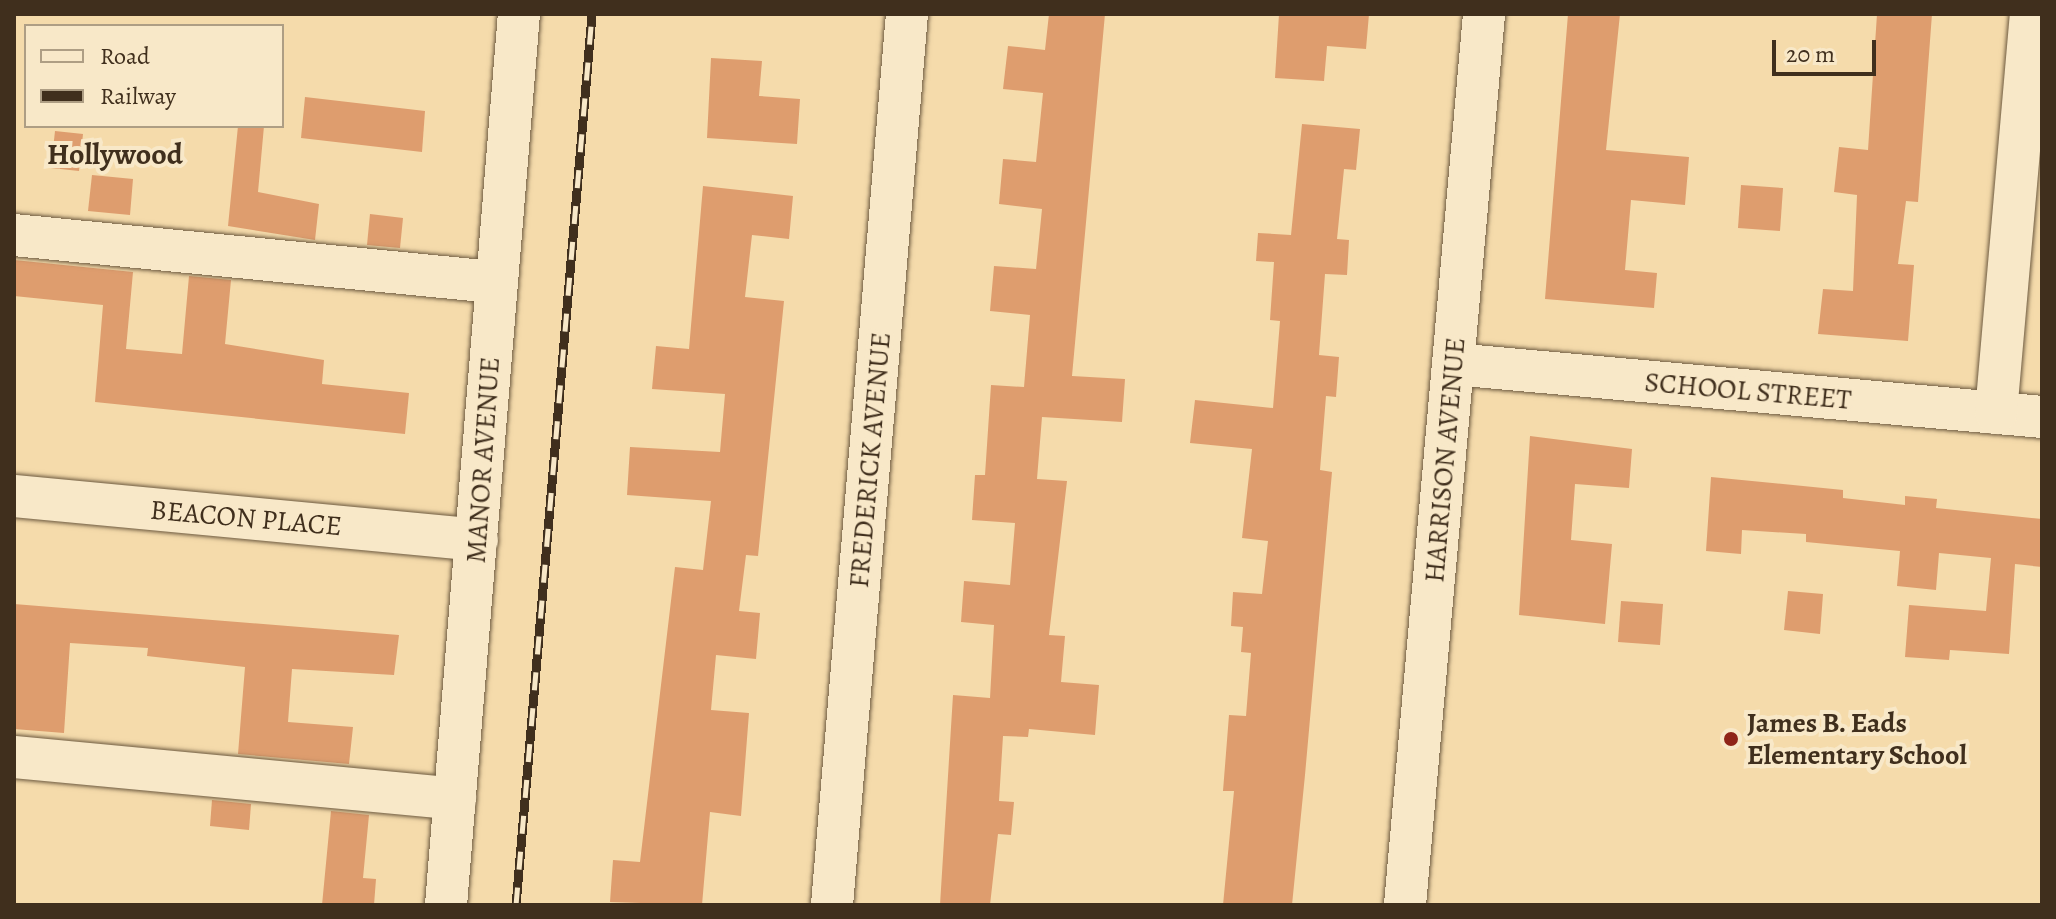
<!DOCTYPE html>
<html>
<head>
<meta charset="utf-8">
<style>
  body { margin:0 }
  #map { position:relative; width:2056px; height:919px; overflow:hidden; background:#f5dbab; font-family:Alegreya,serif }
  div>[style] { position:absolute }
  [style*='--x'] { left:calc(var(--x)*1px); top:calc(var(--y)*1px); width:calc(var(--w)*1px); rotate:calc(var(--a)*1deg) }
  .building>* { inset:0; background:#de9d6e }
  .roads { filter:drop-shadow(0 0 2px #6d5a40) drop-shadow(0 0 2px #6d5a40) }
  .minor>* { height:42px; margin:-21px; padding:0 21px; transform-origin:21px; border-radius:21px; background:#f8e8c8 }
  .rail>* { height:9px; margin-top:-4.5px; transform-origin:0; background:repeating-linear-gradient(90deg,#f8e8c8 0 18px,#402f1d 0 36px); box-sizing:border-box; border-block:2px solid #402f1d }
  .dots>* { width:22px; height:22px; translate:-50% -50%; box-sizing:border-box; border:4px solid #f8e8c8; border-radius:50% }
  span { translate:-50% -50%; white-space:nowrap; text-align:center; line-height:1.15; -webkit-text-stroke:8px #f8e8c8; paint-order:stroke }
  .street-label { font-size:28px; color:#402f1d }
  .poi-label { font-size:28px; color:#402f1d; font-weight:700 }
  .left { translate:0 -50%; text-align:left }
  .neighbourhood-label { font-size:30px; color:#402f1d; font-weight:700 }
  .frame { position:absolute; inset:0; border:16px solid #402f1d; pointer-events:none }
  .legend { position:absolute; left:24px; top:24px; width:260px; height:104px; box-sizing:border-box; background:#f8e8c8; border:2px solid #ae9e84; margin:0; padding:10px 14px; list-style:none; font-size:24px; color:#402f1d }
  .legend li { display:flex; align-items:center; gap:16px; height:40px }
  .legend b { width:40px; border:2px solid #ae9e84 }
  .scale { position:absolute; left:1772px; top:40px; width:104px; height:36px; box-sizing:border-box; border:4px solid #402f1d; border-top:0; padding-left:10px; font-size:24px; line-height:28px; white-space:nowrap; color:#402f1d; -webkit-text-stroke:6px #f8e8c8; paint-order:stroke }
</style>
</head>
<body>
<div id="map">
  <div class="building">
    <i style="clip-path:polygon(1049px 14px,1105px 14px,1072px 376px,1125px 379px,1122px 422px,1042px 417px,1037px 479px,1067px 481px,1049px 635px,1065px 636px,1061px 682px,1099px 685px,1095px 735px,1029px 729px,1028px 737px,1003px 736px,999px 801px,1014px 802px,1011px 835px,998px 834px,990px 905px,940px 905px,953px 695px,990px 698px,994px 625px,961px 622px,964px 581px,1010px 585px,1015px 523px,972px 520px,975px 475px,985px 475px,991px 385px,1024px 387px,1030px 315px,990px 311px,994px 266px,1036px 269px,1042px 209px,999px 204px,1003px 159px,1036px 162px,1043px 93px,1003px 89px,1008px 46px,1045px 50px)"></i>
    <i style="clip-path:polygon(1279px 14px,1369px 14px,1366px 49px,1327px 46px,1324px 81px,1275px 78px)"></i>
    <i style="clip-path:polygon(1568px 14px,1620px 14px,1606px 150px,1689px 157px,1685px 205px,1631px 200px,1625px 270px,1657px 273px,1654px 308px,1545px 299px)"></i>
    <i style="clip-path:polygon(1877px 14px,1932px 14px,1918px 202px,1906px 201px,1898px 264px,1914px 265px,1908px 341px,1818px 334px,1823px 289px,1853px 291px,1857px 195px,1834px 192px,1839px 147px,1868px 150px)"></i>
    <i style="clip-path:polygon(711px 58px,762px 61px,759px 96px,800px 99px,797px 144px,707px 138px)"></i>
    <i style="clip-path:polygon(305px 97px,425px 111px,422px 152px,301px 138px)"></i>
    <i style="clip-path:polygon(1302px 124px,1360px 129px,1356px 170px,1344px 169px,1337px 239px,1349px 240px,1347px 275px,1325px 274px,1319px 355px,1339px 357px,1336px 397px,1326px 396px,1320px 470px,1332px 472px,1305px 775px,1292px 905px,1223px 905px,1234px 791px,1223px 791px,1229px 715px,1246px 716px,1251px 653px,1241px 652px,1243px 627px,1231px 626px,1233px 592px,1262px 594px,1268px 541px,1242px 538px,1252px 449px,1190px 443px,1195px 400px,1273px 408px,1280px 321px,1270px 320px,1274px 262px,1256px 261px,1258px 233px,1291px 235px)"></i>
    <i style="clip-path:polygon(238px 126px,264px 126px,258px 192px,319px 204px,315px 240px,228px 226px)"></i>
    <i style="clip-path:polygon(55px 131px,83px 134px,79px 171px,51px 168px)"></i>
    <i style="clip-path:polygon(92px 175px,133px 179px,130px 215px,88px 211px)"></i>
    <i style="clip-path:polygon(1741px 185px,1783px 188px,1780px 231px,1738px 228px)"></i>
    <i style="clip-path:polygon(703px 186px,793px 196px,789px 239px,752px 235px,745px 297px,784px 301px,758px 556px,746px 555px,739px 611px,760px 613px,756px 659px,716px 655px,711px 710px,749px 713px,741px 816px,710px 812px,702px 905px,610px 902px,613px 860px,640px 862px,675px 567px,703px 570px,711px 501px,627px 495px,630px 447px,720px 452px,725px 394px,652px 389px,656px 346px,689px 349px)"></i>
    <i style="clip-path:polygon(370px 214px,403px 218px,400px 248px,367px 245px)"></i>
    <i style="clip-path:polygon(14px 260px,133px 272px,126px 349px,182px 354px,189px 276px,231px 280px,225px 344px,324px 360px,322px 384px,409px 393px,405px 434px,95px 402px,103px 305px,14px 296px)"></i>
    <i style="clip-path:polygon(1530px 436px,1632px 449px,1629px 488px,1575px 484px,1571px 540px,1612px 544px,1605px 624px,1519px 615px)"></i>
    <i style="clip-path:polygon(1711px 477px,1843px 490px,1843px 498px,1905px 505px,1905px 496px,1937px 499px,1936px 508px,2042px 519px,2042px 567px,2015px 564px,2009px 654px,1950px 650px,1949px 660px,1905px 657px,1909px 605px,1986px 611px,1991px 558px,1939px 553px,1936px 590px,1897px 586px,1900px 551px,1806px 542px,1806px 534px,1742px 530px,1741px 554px,1706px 551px)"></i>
    <i style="clip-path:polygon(1788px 591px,1823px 594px,1820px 634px,1784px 630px)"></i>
    <i style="clip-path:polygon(1621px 601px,1663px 604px,1660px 645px,1618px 642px)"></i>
    <i style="clip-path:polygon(14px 604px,399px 635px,394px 675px,292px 669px,288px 722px,353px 727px,349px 764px,238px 754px,245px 667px,147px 656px,148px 648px,70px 643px,64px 733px,14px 729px)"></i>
    <i style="clip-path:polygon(212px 800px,251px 804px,249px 830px,210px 826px)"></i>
    <i style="clip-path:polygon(331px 811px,369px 815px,363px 878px,376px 879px,374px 905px,322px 905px)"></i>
  </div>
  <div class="roads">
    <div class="minor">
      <i style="--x:14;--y:235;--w:485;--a:5.6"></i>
      <i style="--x:1453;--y:364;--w:591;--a:5.14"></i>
      <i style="--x:1996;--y:413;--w:401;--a:-85"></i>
      <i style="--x:14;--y:496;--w:465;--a:5.4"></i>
      <i style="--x:14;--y:757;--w:443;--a:5.4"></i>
      <i style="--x:446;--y:905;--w:894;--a:-85.32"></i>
      <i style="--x:832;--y:905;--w:894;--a:-85.19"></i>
      <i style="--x:1405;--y:905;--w:894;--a:-84.93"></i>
    </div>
  </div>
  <div class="rail">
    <i style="--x:516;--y:905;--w:894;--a:-85.12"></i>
  </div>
  <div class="dots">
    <i style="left:1731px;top:739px;background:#8f2418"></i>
  </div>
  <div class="street-label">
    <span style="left:1748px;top:391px;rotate:5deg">SCHOOL STREET</span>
    <span style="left:483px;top:460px;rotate:-86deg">MANOR AVENUE</span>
    <span style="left:870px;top:460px;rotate:-85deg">FREDERICK AVENUE</span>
    <span style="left:1445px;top:460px;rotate:-85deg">HARRISON AVENUE</span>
    <span style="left:246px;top:518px;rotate:5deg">BEACON PLACE</span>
  </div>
  <div class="poi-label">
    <span class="left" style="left:1747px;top:739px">James B. Eads<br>Elementary School</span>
  </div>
  <div class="neighbourhood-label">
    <span style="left:115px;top:154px">Hollywood</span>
  </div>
  <div class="frame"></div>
  <ul class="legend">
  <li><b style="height:10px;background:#f8e8c8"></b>Road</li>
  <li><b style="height:10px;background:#402f1d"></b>Railway</li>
  </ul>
  <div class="scale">20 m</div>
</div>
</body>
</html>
